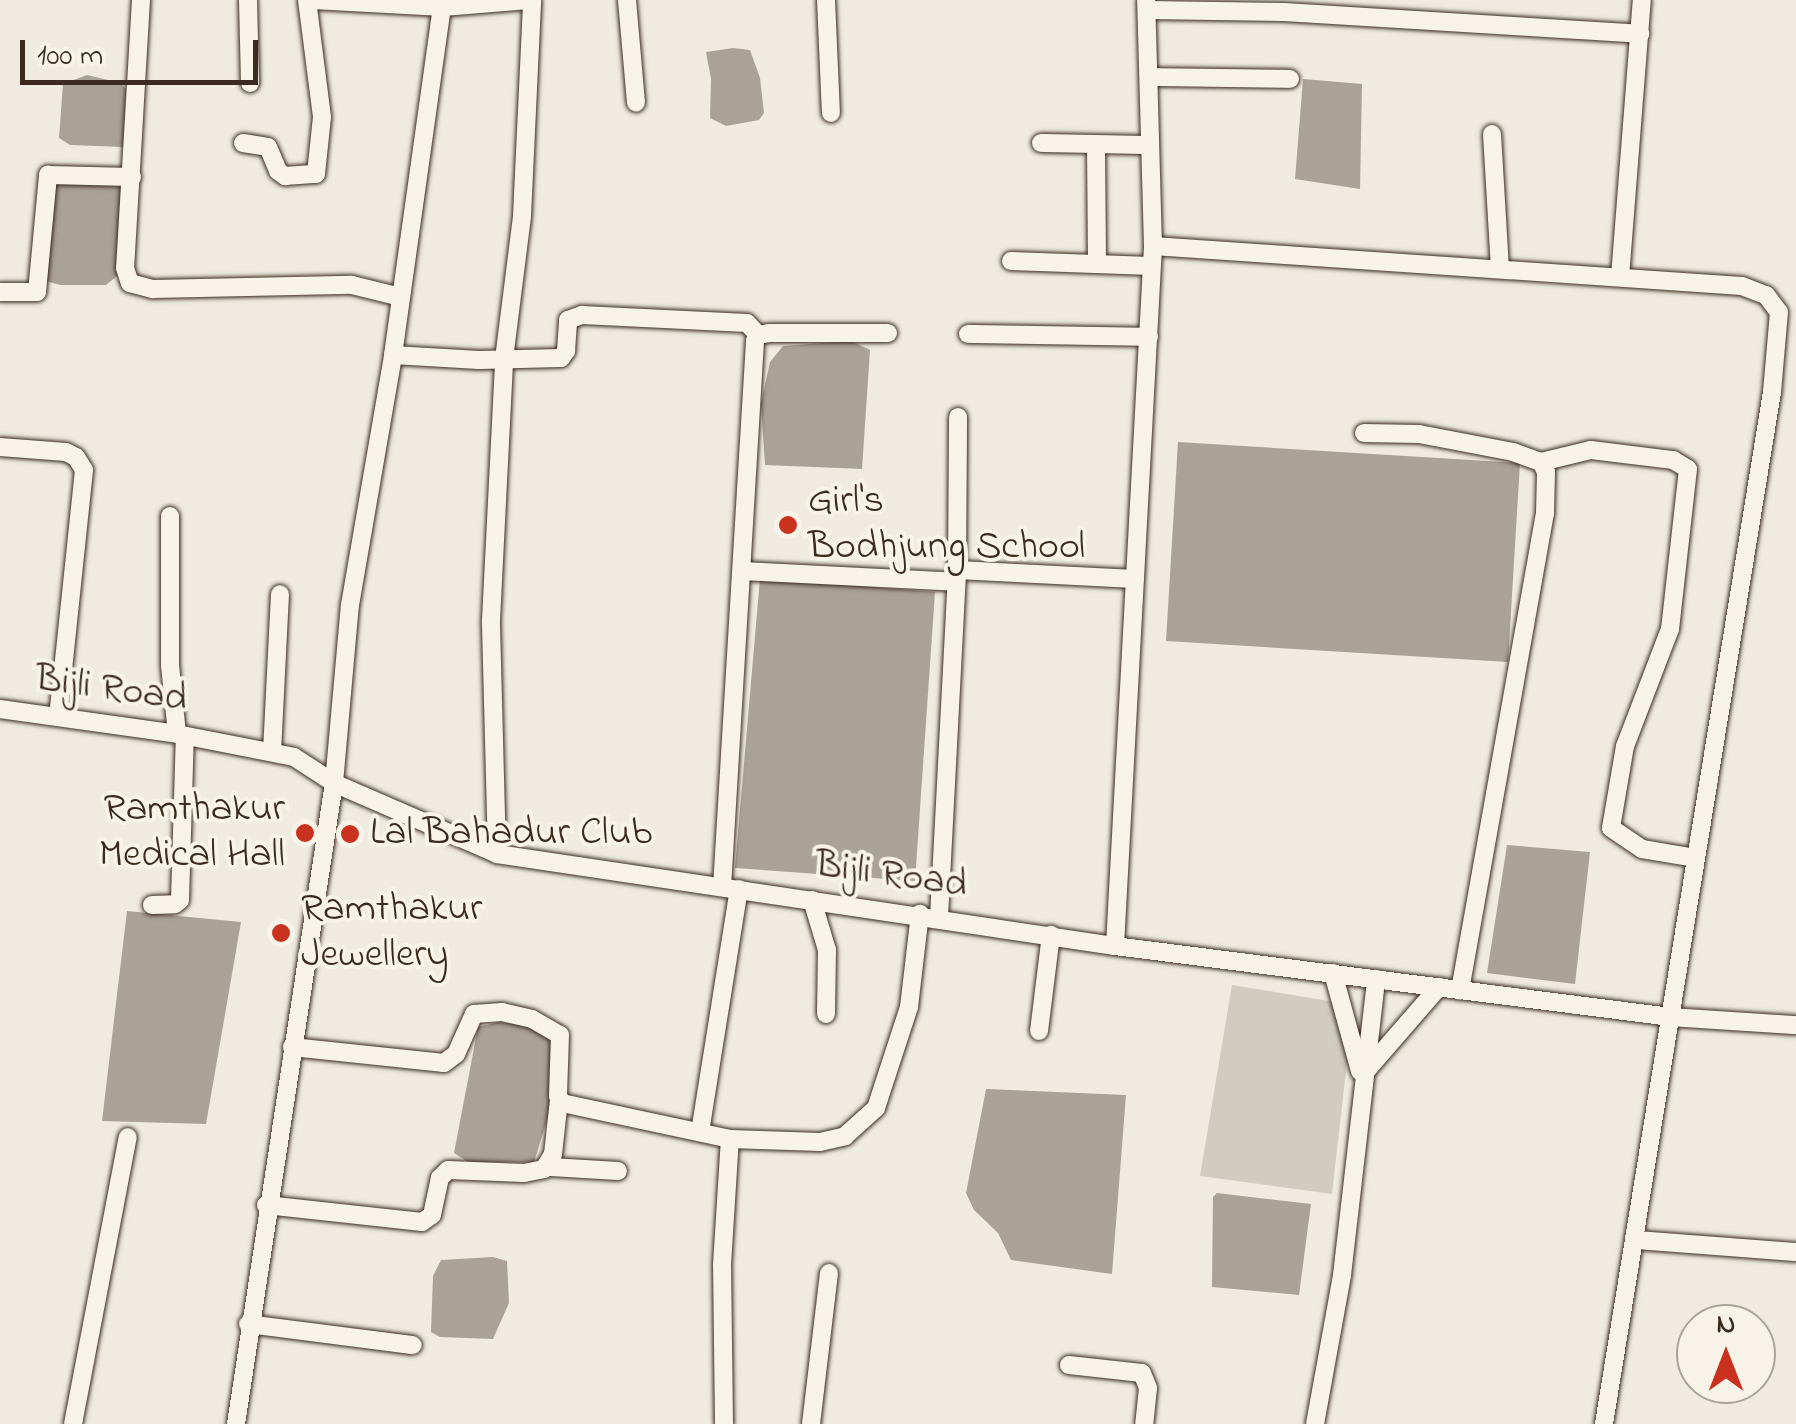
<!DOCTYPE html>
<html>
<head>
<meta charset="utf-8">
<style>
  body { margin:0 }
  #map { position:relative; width:1796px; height:1424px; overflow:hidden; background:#efebe0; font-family:"Indie Flower",sans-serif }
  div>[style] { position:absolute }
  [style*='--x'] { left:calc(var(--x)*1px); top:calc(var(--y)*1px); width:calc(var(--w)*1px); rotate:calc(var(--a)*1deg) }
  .green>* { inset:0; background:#d1cbc0 }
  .water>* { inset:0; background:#aaa296 }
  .roads { filter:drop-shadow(0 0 2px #3b2a1e) drop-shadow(0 0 2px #3b2a1e) }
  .minor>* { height:18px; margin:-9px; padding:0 9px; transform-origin:9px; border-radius:9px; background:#f7f3e8 }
  .dots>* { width:28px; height:28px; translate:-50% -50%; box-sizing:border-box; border:5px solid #f7f3e8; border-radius:50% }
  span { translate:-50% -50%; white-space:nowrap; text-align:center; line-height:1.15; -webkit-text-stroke:8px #f7f3e8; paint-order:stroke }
  .poi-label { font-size:40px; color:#3b2a1e }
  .left { translate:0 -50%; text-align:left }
  .right { translate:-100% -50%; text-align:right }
  .street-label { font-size:40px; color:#3b2a1e }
  .north { position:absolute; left:1676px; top:1304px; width:100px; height:100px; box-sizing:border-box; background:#f7f3e8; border:2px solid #aca397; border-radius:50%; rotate:0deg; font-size:28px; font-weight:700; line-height:40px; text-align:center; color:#3b2a1e }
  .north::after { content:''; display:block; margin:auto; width:35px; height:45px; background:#c8321e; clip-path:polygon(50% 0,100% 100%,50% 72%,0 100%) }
  .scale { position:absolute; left:20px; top:40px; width:238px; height:45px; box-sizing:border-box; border:5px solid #3b2a1e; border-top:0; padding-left:12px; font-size:30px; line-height:35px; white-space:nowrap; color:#3b2a1e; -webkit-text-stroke:8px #f7f3e8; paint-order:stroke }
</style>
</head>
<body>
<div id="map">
  <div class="green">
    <i style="clip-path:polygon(1232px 985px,1335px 1002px,1350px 1036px,1332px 1194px,1200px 1176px)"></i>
  </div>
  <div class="water">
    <i style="clip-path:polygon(733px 48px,750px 50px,760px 78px,764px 113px,759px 120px,726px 126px,710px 118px,711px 79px,706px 52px)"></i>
    <i style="clip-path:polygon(87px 75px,121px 83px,126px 89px,123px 147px,70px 145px,59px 138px,63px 84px)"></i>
    <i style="clip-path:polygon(1303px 79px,1362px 84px,1360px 189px,1295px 179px)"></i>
    <i style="clip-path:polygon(56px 181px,122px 187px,129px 191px,117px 276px,106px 285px,60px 285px,46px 281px)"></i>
    <i style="clip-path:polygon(851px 341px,870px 350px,862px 469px,765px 465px,761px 404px,770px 362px,783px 346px)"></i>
    <i style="clip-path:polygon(1178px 442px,1520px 463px,1508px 662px,1166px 641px)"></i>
    <i style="clip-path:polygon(760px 578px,935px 592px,915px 881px,735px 868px)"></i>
    <i style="clip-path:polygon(1507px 845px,1590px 852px,1575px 984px,1487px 973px)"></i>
    <i style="clip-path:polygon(127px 911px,241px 922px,206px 1124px,102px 1121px)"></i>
    <i style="clip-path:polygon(499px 1022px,541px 1028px,552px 1036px,552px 1104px,534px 1162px,468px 1162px,454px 1153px,478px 1027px)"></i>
    <i style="clip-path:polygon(986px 1089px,1126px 1095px,1112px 1274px,1011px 1260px,998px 1233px,974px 1210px,966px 1193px)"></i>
    <i style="clip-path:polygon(1217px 1193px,1311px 1204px,1299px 1295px,1212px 1287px,1213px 1197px)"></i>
    <i style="clip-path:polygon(493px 1257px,507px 1261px,509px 1303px,493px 1339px,440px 1337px,431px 1332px,433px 1276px,441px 1260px)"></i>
  </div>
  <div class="roads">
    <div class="minor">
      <i style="--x:141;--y:0;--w:268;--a:93.4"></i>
      <i style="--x:125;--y:268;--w:16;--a:72"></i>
      <i style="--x:130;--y:283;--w:24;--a:15"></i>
      <i style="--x:153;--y:289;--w:199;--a:-1.2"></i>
      <i style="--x:352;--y:285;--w:49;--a:14"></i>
      <i style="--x:248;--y:0;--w:83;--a:88.6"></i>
      <i style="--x:313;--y:0;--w:130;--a:3.1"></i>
      <i style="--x:443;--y:7;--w:86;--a:-4.7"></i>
      <i style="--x:627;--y:0;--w:103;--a:85"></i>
      <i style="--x:826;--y:0;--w:113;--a:87.5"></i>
      <i style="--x:1147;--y:10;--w:137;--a:0.8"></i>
      <i style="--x:1284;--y:12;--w:357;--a:3.5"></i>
      <i style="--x:1149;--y:77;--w:141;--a:0.8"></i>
      <i style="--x:1492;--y:134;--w:135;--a:86.6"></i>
      <i style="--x:243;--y:143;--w:25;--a:9"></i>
      <i style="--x:268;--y:147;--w:26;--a:67"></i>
      <i style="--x:278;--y:171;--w:9;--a:36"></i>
      <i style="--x:285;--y:176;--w:31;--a:-4"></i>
      <i style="--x:316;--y:174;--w:57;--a:-84"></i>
      <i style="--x:322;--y:117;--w:118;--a:-97.3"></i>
      <i style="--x:1041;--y:143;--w:108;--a:1.1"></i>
      <i style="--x:1096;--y:145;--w:118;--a:89.5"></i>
      <i style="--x:1153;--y:246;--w:590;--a:3.89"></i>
      <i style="--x:1742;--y:286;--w:26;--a:21"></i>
      <i style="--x:1766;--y:295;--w:21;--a:53"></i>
      <i style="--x:1779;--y:312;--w:80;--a:95"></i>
      <i style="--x:1772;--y:392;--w:1046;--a:99.25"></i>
      <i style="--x:1011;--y:261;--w:140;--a:2"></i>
      <i style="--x:1620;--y:277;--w:278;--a:-85.5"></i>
      <i style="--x:0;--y:292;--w:37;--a:0"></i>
      <i style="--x:37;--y:292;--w:118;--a:-84.6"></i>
      <i style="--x:48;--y:175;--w:84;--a:1.4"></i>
      <i style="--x:968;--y:334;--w:181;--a:0.9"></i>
      <i style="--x:393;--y:355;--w:86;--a:3.3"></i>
      <i style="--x:479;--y:360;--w:82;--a:-1.4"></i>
      <i style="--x:561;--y:358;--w:9;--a:-54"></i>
      <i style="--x:566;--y:351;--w:31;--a:-86"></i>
      <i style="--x:568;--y:320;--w:15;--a:-20"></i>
      <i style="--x:582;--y:315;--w:165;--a:2.8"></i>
      <i style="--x:747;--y:323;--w:16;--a:47"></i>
      <i style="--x:1364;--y:433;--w:55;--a:1"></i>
      <i style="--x:1419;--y:434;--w:96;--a:10.8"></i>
      <i style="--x:1513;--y:452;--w:30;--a:20"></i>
      <i style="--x:1541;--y:462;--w:11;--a:63"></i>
      <i style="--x:1546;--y:472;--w:41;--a:91.4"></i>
      <i style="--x:1545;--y:513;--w:485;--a:100.1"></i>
      <i style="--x:0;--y:447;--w:66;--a:4.3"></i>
      <i style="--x:66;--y:452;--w:11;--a:27"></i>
      <i style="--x:76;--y:457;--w:15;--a:58"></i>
      <i style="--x:84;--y:470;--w:248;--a:96"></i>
      <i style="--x:1541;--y:462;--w:51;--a:-13.5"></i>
      <i style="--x:1591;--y:450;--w:83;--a:7"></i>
      <i style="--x:1673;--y:460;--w:17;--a:31"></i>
      <i style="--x:1688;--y:469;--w:161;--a:96.4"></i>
      <i style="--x:1670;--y:629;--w:125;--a:111"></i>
      <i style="--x:1625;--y:746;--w:83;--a:99.7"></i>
      <i style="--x:1611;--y:828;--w:37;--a:34"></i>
      <i style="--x:1642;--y:849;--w:55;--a:9.5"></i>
      <i style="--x:170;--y:516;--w:149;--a:90"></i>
      <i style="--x:170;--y:665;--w:69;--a:84.2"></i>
      <i style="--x:957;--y:570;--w:178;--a:2.9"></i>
      <i style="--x:742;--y:571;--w:214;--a:2.9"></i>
      <i style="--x:0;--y:709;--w:179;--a:8"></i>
      <i style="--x:177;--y:734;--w:119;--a:11.1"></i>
      <i style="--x:294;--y:757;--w:48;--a:33"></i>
      <i style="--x:334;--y:783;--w:178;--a:23.5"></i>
      <i style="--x:497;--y:854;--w:625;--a:8.47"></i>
      <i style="--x:1115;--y:946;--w:561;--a:7.28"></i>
      <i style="--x:1671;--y:1017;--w:125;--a:3.7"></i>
      <i style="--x:272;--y:752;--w:158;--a:-87.1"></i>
      <i style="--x:497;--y:854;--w:234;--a:-91.5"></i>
      <i style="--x:491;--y:620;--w:261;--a:-87.1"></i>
      <i style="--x:504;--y:359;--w:144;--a:-82.8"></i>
      <i style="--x:522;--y:216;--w:216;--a:-87.3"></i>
      <i style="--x:722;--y:887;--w:547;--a:-86.54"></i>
      <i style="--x:755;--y:341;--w:7;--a:-63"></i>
      <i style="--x:758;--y:335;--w:11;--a:-10"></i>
      <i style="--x:769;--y:333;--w:119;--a:0"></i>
      <i style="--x:812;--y:900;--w:52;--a:73.3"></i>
      <i style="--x:827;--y:950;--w:64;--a:90.9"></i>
      <i style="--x:152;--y:905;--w:23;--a:-2"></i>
      <i style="--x:175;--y:904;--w:6;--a:-39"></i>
      <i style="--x:180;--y:900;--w:164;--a:-88.3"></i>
      <i style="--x:939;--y:917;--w:347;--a:-87"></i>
      <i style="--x:957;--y:570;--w:153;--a:-89.6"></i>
      <i style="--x:1115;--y:946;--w:701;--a:-86.89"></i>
      <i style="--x:1153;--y:246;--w:246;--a:-91.6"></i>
      <i style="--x:1333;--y:973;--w:102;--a:74.6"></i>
      <i style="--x:1039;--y:1031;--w:97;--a:-82.9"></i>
      <i style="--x:292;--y:1047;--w:153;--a:6"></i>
      <i style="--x:444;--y:1063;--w:15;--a:-37"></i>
      <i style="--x:456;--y:1054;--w:44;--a:-65.8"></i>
      <i style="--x:474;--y:1014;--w:28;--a:-4"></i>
      <i style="--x:502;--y:1012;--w:31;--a:13"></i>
      <i style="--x:532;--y:1019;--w:32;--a:30"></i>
      <i style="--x:560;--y:1035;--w:61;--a:91.9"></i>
      <i style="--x:558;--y:1096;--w:8;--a:60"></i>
      <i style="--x:562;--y:1103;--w:172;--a:12.1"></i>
      <i style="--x:730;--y:1139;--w:90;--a:1.9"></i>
      <i style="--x:820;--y:1142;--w:26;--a:-13"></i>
      <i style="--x:845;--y:1136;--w:42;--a:-42.1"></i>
      <i style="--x:876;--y:1108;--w:106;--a:-71.9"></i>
      <i style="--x:909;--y:1007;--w:94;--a:-83.3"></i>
      <i style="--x:1365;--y:1072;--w:113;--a:-49"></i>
      <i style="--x:700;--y:1132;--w:246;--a:-80.9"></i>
      <i style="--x:550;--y:1163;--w:4;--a:76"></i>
      <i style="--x:551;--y:1167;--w:67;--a:3.4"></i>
      <i style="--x:266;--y:1205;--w:157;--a:6.2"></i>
      <i style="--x:422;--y:1222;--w:12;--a:-35"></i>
      <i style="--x:432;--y:1215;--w:38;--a:-78"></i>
      <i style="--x:440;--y:1178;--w:11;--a:-45"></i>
      <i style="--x:448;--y:1170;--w:76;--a:2.3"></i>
      <i style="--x:524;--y:1173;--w:20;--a:-11"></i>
      <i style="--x:544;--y:1169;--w:17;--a:-59"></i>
      <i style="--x:553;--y:1154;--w:54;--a:-83.7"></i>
      <i style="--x:1636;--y:1240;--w:160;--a:4.3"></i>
      <i style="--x:248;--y:1324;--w:166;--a:7.3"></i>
      <i style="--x:1069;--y:1365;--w:73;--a:6.3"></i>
      <i style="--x:1142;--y:1373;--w:16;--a:68"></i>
      <i style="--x:1148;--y:1388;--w:36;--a:96"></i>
      <i style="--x:73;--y:1424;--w:292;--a:-79.2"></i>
      <i style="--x:236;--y:1424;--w:648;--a:-81.31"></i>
      <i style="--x:334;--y:783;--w:179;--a:-84.9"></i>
      <i style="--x:350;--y:605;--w:254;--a:-80.2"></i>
      <i style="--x:393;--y:355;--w:359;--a:-82"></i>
      <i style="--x:724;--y:1424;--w:159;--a:-90.7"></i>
      <i style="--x:722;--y:1265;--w:126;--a:-86.4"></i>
      <i style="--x:811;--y:1424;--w:152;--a:-83.2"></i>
      <i style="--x:1315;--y:1424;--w:151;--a:-79.7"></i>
      <i style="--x:1342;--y:1275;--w:298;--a:-83.4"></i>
    </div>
  </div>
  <div class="dots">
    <i style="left:788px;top:525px;background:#c8321e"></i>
    <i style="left:305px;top:833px;background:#c8321e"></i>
    <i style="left:350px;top:834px;background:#c8321e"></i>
    <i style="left:281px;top:933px;background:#c8321e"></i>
  </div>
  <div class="poi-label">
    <span class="left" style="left:808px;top:525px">Girl's<br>Bodhjung School</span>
    <span class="right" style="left:285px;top:833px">Ramthakur<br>Medical Hall</span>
    <span class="left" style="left:370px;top:834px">Lal Bahadur Club</span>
    <span class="left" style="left:301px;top:933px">Ramthakur<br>Jewellery</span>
  </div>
  <div class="street-label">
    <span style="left:111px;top:690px;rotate:8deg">Bijli Road</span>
    <span style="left:891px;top:876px;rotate:8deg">Bijli Road</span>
  </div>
  <div class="north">N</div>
  <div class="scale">100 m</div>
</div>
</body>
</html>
